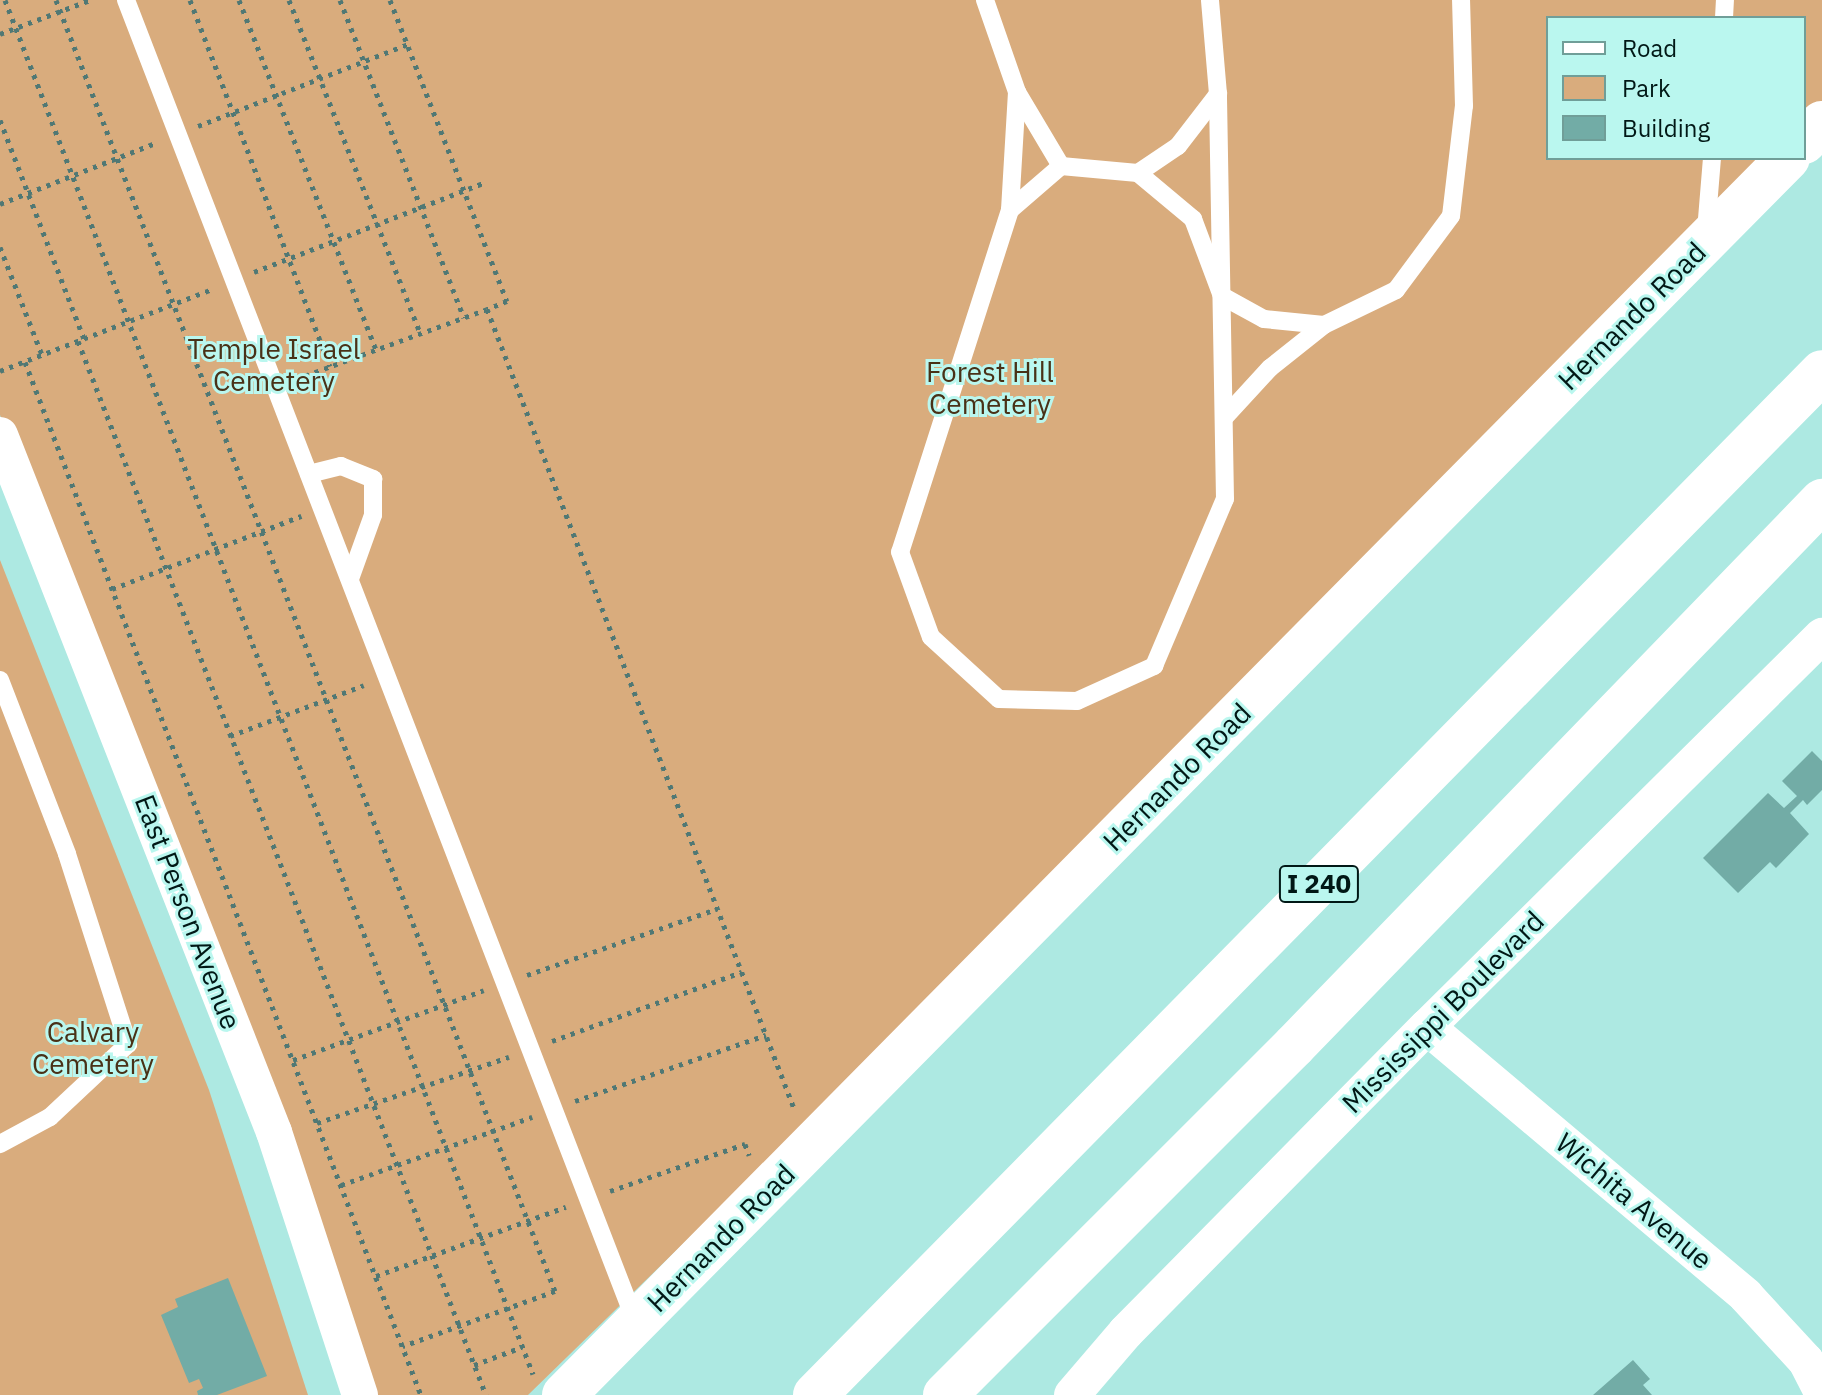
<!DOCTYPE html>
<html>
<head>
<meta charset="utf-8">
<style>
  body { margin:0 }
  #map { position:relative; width:1822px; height:1395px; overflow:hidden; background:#ade9e2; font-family:"IBM Plex Sans",sans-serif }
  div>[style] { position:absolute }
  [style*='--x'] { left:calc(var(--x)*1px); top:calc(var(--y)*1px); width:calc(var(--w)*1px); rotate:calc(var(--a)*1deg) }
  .green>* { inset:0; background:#d9ac7d }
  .building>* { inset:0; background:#72aca6 }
  .path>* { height:5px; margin-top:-2.5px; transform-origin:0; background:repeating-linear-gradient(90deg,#507874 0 4px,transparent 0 10px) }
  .service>* { height:18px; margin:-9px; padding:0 9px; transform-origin:9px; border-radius:9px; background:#fff }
  .minor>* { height:36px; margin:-18px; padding:0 18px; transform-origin:18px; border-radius:18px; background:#fff }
  .tertiary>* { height:44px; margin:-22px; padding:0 22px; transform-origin:22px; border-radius:22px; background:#fff }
  .motorway>* { height:44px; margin:-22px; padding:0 22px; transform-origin:22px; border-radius:22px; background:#fff }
  span { translate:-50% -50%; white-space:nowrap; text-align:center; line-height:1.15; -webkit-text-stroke:6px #baf7ef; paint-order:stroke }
  .shield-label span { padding:2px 6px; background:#baf7ef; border:2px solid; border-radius:6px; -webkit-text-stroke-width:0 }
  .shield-label { font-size:26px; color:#011816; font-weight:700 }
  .street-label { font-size:28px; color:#011816 }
  .park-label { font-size:28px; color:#493117 }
  .legend { position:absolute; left:1546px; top:16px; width:260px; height:144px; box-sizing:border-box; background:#baf7ef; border:2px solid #709e98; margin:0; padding:10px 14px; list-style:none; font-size:24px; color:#011816 }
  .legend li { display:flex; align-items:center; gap:16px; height:40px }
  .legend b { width:40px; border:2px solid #709e98 }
</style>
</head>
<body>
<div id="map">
  <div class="green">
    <i style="clip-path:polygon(0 0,1822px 0,1822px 102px,1804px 120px,1804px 18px,1548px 18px,1548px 158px,1766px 158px,841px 1090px,528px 1395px,373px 1395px,0 415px)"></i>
    <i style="clip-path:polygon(0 560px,209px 1090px,308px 1395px,0 1395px)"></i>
  </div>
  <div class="building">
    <i style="clip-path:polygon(1812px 751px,1822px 761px,1822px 790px,1807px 805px,1803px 800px,1790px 813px,1809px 834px,1776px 868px,1770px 862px,1738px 893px,1703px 858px,1768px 793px,1784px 808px,1797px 796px,1782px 781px)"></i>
    <i style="clip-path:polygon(228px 1278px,267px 1376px,217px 1395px,198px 1395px,197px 1391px,203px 1388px,199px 1379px,189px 1383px,161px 1315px,178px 1307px,175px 1299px)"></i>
    <i style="clip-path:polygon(1633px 1360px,1650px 1379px,1643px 1385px,1652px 1395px,1593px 1395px)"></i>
  </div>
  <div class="path">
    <i style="--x:5;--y:0;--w:1472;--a:68.98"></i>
    <i style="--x:56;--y:0;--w:1384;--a:68.87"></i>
    <i style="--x:555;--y:1291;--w:162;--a:160.1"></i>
    <i style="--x:190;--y:0;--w:392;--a:69.1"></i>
    <i style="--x:239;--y:0;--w:376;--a:68.6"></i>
    <i style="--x:289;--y:0;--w:358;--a:68.5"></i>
    <i style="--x:340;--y:0;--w:341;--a:68.7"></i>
    <i style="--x:390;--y:0;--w:323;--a:68.8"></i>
    <i style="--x:507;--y:301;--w:22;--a:158"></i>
    <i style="--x:0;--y:34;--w:96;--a:-20.7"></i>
    <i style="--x:0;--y:120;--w:235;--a:69"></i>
    <i style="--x:198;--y:126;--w:225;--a:-21.3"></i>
    <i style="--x:0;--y:204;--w:168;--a:-21.4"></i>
    <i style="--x:0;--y:247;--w:116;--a:68.7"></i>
    <i style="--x:254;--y:272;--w:249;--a:-21.2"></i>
    <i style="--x:78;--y:341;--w:1130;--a:68.84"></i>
    <i style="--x:25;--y:362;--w:1106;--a:69.03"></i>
    <i style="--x:0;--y:371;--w:227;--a:-21.1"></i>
    <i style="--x:296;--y:379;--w:203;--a:-20.1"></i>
    <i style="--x:487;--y:309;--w:859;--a:68.99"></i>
    <i style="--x:112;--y:589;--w:203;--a:-21.1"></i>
    <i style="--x:230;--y:736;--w:143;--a:-20.8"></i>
    <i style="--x:527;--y:975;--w:201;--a:-19.2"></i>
    <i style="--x:552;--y:1041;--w:202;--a:-20"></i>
    <i style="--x:293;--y:1060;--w:203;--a:-20.1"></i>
    <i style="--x:575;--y:1101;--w:202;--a:-19.1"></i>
    <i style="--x:317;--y:1123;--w:203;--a:-19"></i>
    <i style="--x:341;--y:1185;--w:203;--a:-19.6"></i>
    <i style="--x:610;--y:1191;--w:143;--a:-19.2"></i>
    <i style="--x:745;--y:1144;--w:12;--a:70"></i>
    <i style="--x:376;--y:1276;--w:202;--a:-20"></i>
    <i style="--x:474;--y:1365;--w:51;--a:-20.6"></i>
  </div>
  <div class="service">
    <i style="--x:126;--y:0;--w:1418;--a:68.92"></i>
    <i style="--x:985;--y:0;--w:97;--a:70.8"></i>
    <i style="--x:1017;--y:92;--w:118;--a:93.4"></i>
    <i style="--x:1010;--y:210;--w:359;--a:107.8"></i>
    <i style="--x:900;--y:552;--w:90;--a:70"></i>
    <i style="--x:931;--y:637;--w:92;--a:42.4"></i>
    <i style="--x:999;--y:699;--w:78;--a:1.5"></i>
    <i style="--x:1077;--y:701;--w:85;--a:-24.4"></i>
    <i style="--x:1154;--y:666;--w:181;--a:-67"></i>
    <i style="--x:1225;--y:499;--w:405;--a:-91"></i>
    <i style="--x:1218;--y:94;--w:94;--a:-94.9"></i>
    <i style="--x:1724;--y:18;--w:18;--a:-87"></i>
    <i style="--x:1017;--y:92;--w:86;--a:59.3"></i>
    <i style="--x:1061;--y:166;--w:77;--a:5.2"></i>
    <i style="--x:1138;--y:173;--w:48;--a:-34"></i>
    <i style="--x:1178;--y:146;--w:66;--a:-52.4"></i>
    <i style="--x:1138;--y:173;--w:72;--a:39.9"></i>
    <i style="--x:1193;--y:219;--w:82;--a:69.4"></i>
    <i style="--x:1222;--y:296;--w:48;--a:28.7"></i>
    <i style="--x:1264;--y:319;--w:60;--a:5.7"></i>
    <i style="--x:1324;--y:325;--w:80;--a:-25.9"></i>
    <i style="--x:1396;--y:290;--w:92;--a:-53.4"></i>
    <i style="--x:1451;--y:216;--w:111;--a:-83.3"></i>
    <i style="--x:1464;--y:106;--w:106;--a:-91.6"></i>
    <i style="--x:1010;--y:210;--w:67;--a:-40.8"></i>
    <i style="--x:1706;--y:231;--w:73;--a:-85.3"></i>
    <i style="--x:1224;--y:418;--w:68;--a:-47.4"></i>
    <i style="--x:1270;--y:368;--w:69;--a:-38.5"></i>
    <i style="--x:309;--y:474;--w:33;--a:-14"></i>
    <i style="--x:341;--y:466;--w:35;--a:22"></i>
    <i style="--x:373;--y:479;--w:36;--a:90"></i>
    <i style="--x:373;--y:515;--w:68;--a:109.8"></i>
    <i style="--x:0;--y:680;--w:186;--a:68.9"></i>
    <i style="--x:67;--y:854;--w:200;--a:72.2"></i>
    <i style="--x:128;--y:1044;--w:107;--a:136.9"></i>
    <i style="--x:50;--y:1117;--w:57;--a:151.6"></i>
  </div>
  <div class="minor">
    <i style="--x:0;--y:435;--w:749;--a:68.54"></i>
    <i style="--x:274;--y:1132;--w:277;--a:71.9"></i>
    <i style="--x:1427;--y:1027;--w:417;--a:40.1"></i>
    <i style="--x:1746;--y:1296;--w:88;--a:47.3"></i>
    <i style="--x:1806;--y:1361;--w:35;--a:63"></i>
    <i style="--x:1072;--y:1395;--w:83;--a:-49.4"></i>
    <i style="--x:1126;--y:1332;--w:429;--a:-45.4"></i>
    <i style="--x:1427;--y:1027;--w:556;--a:-44.71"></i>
  </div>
  <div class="tertiary">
    <i style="--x:1804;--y:142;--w:26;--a:-47"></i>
    <i style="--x:564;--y:1395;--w:1740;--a:-45.3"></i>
  </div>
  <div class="motorway">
    <i style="--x:815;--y:1395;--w:1435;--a:-45.45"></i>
    <i style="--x:945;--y:1395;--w:494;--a:-45"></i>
    <i style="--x:1294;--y:1046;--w:759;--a:-45.91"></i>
  </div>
  <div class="shield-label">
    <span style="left:1319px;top:884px">I 240</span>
  </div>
  <div class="street-label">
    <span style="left:1632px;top:316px;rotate:-45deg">Hernando Road</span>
    <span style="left:1177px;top:777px;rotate:-45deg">Hernando Road</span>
    <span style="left:188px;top:912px;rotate:69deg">East Person Avenue</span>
    <span style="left:1443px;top:1012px;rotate:-45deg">Mississippi Boulevard</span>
    <span style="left:1634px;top:1201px;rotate:40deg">Wichita Avenue</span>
    <span style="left:721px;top:1238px;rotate:-45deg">Hernando Road</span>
  </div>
  <div class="park-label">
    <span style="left:274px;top:365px">Temple Israel<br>Cemetery</span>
    <span style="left:990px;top:388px">Forest Hill<br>Cemetery</span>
    <span style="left:93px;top:1048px">Calvary<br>Cemetery</span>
  </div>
  <ul class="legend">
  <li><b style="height:10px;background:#fff"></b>Road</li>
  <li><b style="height:22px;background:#d9ac7d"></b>Park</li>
  <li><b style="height:22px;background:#72aca6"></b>Building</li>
  </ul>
</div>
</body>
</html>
